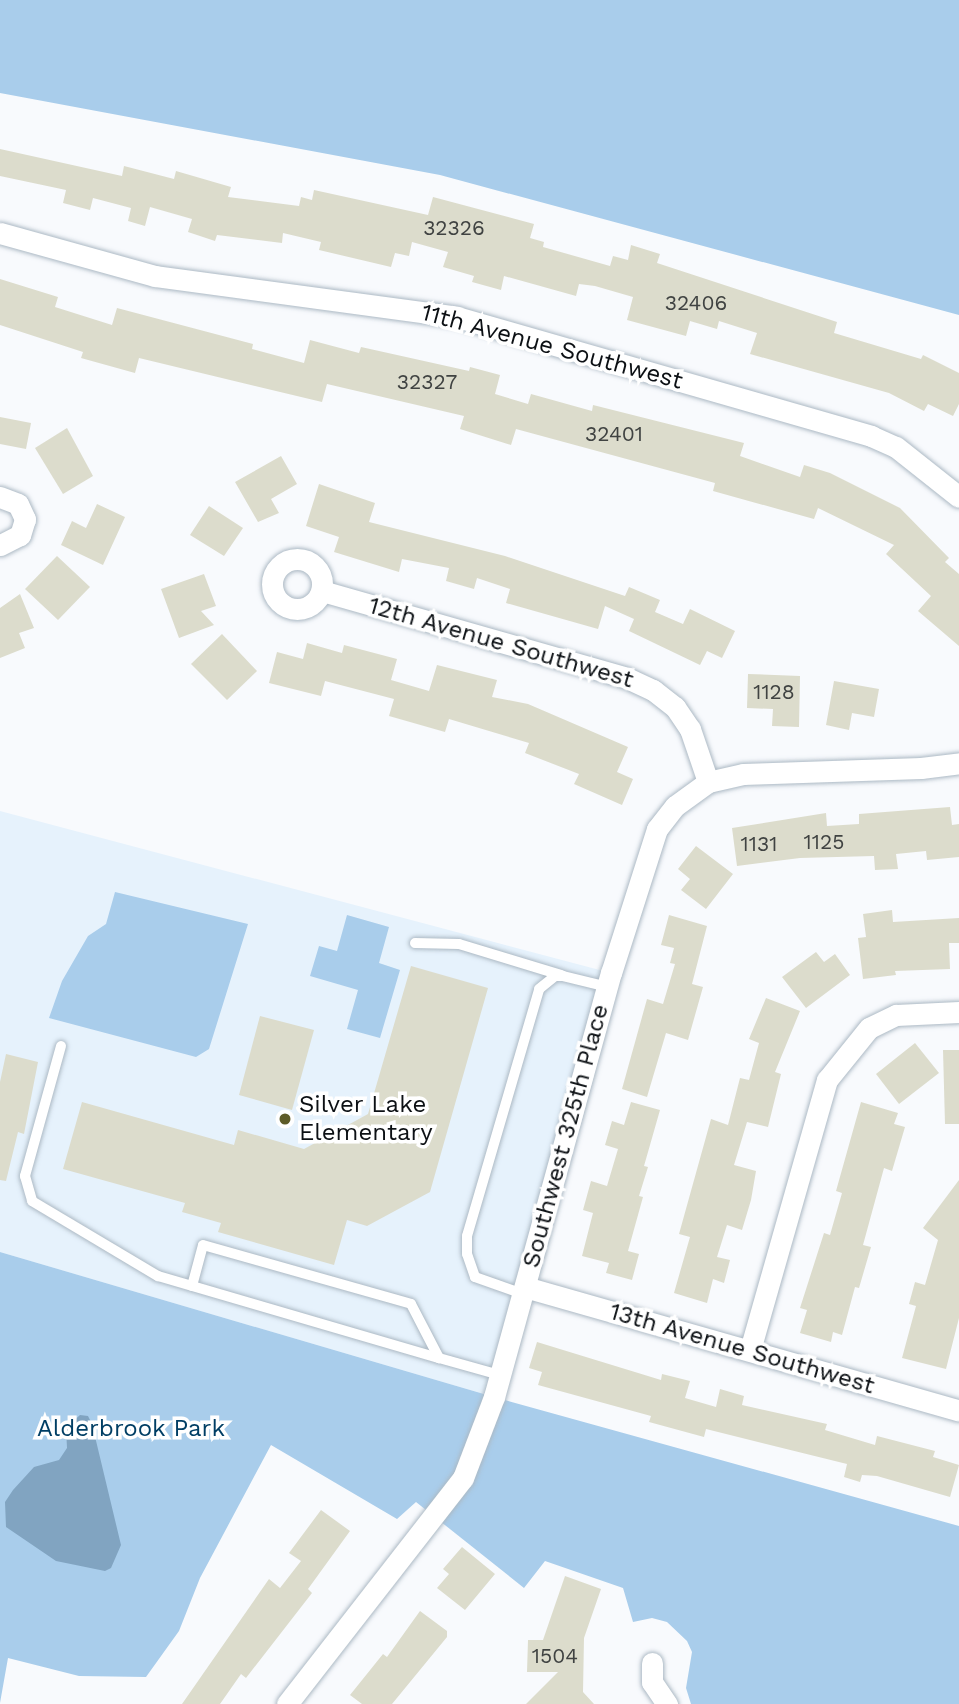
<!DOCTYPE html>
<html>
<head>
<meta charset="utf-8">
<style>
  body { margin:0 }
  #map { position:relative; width:959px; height:1704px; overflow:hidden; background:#f8fafd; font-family:"Work Sans",sans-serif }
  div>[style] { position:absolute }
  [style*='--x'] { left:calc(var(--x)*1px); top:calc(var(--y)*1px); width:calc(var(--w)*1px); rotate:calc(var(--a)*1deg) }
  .built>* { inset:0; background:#e6f2fc }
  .green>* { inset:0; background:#a9cdeb }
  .water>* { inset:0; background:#81a4c1 }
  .building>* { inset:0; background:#dcdccc }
  .roads { filter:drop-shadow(0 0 2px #acb9c4) drop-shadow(0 0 2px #acb9c4) }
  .lane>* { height:10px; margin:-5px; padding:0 5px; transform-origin:5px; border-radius:5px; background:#fff }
  .street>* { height:21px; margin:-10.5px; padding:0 10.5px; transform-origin:10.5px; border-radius:10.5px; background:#fff }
  .street>.ring { margin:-10.5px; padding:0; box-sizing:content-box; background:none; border:21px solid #fff; border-radius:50% }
  .dots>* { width:19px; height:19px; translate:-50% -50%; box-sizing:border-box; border:4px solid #fff; border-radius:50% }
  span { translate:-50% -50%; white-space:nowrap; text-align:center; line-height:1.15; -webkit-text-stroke:7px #fff; paint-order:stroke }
  .number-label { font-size:21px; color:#404342 }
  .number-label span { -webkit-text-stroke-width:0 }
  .street-label { font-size:24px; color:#0c1014 }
  .poi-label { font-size:24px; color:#0c1014 }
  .left { translate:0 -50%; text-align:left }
  .park-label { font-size:24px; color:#003e64 }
</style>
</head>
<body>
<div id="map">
  <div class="built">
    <i style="clip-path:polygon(0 811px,611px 973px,494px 1397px,0 1252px)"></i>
  </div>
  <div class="green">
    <i style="clip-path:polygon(0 0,959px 0,959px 315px,440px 175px,0 93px)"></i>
    <i style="clip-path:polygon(115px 892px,248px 924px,209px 1049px,196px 1057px,49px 1018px,62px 981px,88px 936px,106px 924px)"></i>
    <i style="clip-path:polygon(347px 915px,389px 927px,379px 963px,400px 970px,380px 1038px,347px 1029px,358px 990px,310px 976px,319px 946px,337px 951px)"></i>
    <i style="clip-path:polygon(0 1252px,494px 1397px,959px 1526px,959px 1704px,691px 1704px,686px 1688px,692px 1652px,687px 1641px,667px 1622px,652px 1618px,633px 1622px,623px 1588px,545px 1561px,524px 1588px,416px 1502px,397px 1519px,271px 1445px,200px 1578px,179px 1631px,146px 1677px,79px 1676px,8px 1658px,0 1703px)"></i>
  </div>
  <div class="water">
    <i style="clip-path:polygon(80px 1415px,88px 1416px,92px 1424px,121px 1545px,111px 1568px,105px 1571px,56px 1561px,6px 1527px,5px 1502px,13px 1490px,34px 1467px,59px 1460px,67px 1448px,66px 1428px)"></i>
  </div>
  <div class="building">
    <i style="clip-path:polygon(0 149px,122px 176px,124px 166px,174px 179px,176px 171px,231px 187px,228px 197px,299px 206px,301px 197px,312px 200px,314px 190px,428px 215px,433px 197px,534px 224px,530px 238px,544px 242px,543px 247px,610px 266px,613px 256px,628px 260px,631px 245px,660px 254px,657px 263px,837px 322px,834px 333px,921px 359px,923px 355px,959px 373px,959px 404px,953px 416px,928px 404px,924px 411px,889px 393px,750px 354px,757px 333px,719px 321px,717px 329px,690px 321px,686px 336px,627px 320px,633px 297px,595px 286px,579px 284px,576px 296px,504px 276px,501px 290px,472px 282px,474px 276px,443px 267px,448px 252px,412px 242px,409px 256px,395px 253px,391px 267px,319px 250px,321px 242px,283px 233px,282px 243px,217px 235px,215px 241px,188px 232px,192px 219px,150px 207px,145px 226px,128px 221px,131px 208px,93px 198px,90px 210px,63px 203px,66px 190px,0 176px)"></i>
    <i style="clip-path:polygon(0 279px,58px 297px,55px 307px,112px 325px,117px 308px,253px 344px,252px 349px,304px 363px,310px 340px,359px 353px,361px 347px,469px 371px,470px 367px,500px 375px,495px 394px,528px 404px,531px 394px,592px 411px,593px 405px,744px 443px,740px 456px,800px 477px,804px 465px,830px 473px,900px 508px,949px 558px,945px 562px,959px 574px,959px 646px,918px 611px,931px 596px,886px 554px,894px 545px,818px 508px,814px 519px,713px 491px,715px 483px,516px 429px,511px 445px,460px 429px,464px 416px,327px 384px,322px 402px,139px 358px,135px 373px,81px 358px,83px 352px,0 325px)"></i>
    <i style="clip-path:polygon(0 417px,31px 423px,26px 449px,0 444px)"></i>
    <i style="clip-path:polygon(67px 428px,93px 476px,63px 494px,35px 448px)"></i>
    <i style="clip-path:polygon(281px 456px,297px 484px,271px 499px,279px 513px,258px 522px,235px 482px)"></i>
    <i style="clip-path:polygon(319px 484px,375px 503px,369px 522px,505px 556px,625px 596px,629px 587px,660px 600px,655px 612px,683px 624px,690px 609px,735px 631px,722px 658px,707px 651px,700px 665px,629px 631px,634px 619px,605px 606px,598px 629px,506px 603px,510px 589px,477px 578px,474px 589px,446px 581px,449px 568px,402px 559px,399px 572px,334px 552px,339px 537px,306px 526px)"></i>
    <i style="clip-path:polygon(97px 504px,125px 517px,103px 565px,61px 545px,72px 521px,86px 528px)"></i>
    <i style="clip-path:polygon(209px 506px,243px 528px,224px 556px,190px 535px)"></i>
    <i style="clip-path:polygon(57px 556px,90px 587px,58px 620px,25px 589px)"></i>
    <i style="clip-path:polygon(204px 574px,216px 606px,201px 611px,214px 625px,179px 638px,161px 589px)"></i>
    <i style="clip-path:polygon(20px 594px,34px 628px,19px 633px,25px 648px,0 658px,0 608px)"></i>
    <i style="clip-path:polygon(222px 634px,257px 671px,227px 700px,191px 664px)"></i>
    <i style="clip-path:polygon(307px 643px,342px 653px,344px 645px,397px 659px,391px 680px,429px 691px,437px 665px,497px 680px,492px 697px,528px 704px,628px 747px,617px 772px,633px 779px,622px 805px,574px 784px,579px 774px,525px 753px,529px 743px,449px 719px,445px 732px,389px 716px,394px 699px,325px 681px,321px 696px,269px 683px,277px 652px,303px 659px)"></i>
    <i style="clip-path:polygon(748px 674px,800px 676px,799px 727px,772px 726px,773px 709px,747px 708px)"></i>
    <i style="clip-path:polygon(834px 681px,879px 689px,874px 717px,852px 713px,849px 730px,826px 725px)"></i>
    <i style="clip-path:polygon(950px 807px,952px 825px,959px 824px,959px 857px,927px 860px,926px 851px,896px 854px,898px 869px,875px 870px,874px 856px,800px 858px,737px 866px,732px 828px,826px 813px,827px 826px,859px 824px,859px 814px)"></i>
    <i style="clip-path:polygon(696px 846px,733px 874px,706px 909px,681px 890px,690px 879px,678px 869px)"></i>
    <i style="clip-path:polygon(892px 910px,893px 922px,959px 918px,959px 943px,949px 943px,950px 969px,895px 971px,896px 975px,863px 979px,858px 938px,866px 937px,863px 914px)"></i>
    <i style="clip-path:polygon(669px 915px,707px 926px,692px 984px,703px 987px,688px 1040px,666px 1033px,647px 1097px,622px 1089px,647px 999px,663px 1004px,675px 964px,670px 963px,674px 948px,661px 945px)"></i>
    <i style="clip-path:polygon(816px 952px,824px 962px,835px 954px,850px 975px,806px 1008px,782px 977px)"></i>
    <i style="clip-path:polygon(411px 966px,488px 988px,430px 1192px,367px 1226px,347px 1220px,334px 1265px,218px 1232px,221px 1223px,182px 1212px,185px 1203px,63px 1169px,82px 1102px,234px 1145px,238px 1130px,304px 1149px,368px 1114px)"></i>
    <i style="clip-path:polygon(766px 998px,800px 1011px,775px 1072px,781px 1074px,768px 1127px,747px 1122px,734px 1165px,756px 1171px,751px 1200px,742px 1230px,727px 1225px,717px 1257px,730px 1260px,724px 1283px,713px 1279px,707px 1303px,674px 1293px,690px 1237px,679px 1234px,711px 1119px,728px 1125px,740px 1078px,749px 1080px,759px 1043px,749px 1039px)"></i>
    <i style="clip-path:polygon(260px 1016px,314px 1030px,292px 1110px,239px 1095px)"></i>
    <i style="clip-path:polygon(915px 1043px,939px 1073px,899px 1104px,876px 1074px)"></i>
    <i style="clip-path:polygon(943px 1050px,959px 1050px,959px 1124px,945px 1124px)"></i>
    <i style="clip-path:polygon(6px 1054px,38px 1062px,24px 1134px,18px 1132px,6px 1181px,0 1180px,0 1082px)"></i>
    <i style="clip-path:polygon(631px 1102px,660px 1110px,644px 1166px,648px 1167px,639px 1196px,643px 1197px,628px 1251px,639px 1254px,632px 1280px,606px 1273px,609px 1263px,582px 1256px,593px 1213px,583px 1210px,591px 1181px,607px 1186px,618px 1149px,605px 1145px,612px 1121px,624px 1125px)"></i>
    <i style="clip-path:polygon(861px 1102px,898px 1113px,894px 1124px,905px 1127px,892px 1171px,884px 1168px,863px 1245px,871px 1247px,859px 1288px,855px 1287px,842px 1335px,833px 1332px,831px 1342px,800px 1333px,807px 1310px,800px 1308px,824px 1233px,830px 1235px,842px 1193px,836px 1191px)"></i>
    <i style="clip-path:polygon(959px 1180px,959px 1318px,946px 1369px,902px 1358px,916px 1306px,909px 1304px,915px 1282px,925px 1285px,938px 1240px,923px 1228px)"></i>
    <i style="clip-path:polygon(537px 1342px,661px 1380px,662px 1374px,690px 1381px,685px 1398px,716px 1407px,720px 1389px,744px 1396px,742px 1405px,827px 1424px,825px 1430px,875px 1445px,877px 1436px,935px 1451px,933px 1457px,959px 1465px,950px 1497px,877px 1476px,862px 1475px,860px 1482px,844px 1477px,847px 1464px,706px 1429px,704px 1437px,649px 1422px,651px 1416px,538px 1385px,542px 1372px,529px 1368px)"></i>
    <i style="clip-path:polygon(321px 1510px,350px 1531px,308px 1589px,312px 1593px,246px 1678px,241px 1674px,220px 1704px,182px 1704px,269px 1579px,280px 1588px,301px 1561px,289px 1553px)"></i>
    <i style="clip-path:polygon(462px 1547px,495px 1574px,465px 1610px,437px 1588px,449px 1574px,443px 1569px)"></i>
    <i style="clip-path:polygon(565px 1576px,601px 1589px,584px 1638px,583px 1692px,594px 1704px,526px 1704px,558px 1672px,527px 1672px,528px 1640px,543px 1640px)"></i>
    <i style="clip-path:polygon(420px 1611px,447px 1631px,447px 1637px,392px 1704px,362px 1704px,350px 1695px,383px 1654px,387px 1657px)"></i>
  </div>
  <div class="roads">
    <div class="lane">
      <i style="--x:415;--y:943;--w:44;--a:1.3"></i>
      <i style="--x:459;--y:944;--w:107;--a:16.9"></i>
      <i style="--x:61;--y:1046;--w:135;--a:105.5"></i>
      <i style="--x:25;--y:1176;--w:26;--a:74"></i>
      <i style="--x:32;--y:1201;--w:147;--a:30.8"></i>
      <i style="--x:158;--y:1276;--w:293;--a:16.3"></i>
      <i style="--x:192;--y:1286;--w:42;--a:-75"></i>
      <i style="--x:203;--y:1245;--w:216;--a:15.8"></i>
      <i style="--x:411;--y:1304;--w:61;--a:62.6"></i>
      <i style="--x:439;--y:1358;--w:63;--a:15.6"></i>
      <i style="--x:523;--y:1294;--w:51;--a:-160.5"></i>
      <i style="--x:475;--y:1277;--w:24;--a:-109"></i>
      <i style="--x:467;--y:1254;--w:18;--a:-90"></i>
      <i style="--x:467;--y:1236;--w:257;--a:-73.7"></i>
      <i style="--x:539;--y:989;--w:21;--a:-39"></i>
      <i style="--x:555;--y:976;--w:8;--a:0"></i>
      <i style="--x:563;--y:976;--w:46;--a:13.7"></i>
    </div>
    <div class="street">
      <i style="--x:0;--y:233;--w:161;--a:15.5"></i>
      <i style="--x:155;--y:276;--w:305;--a:7.7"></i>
      <i style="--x:457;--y:317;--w:431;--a:16"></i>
      <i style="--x:871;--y:436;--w:27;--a:24"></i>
      <i style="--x:896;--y:447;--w:80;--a:38.4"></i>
      <i style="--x:0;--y:497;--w:19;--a:21"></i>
      <i style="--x:18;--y:504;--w:17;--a:65"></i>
      <i style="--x:25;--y:519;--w:17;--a:107"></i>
      <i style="--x:20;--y:535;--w:22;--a:153"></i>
      <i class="ring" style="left:272px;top:559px;width:29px;height:29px"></i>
      <i style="--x:322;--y:591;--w:317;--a:15.9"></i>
      <i style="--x:627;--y:678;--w:29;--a:25"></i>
      <i style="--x:653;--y:690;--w:28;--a:38"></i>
      <i style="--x:675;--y:707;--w:27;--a:56"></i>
      <i style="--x:690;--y:729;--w:56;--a:71.2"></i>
      <i style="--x:525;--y:1287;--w:451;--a:15.9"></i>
      <i style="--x:750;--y:1350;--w:281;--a:-74.1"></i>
      <i style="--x:827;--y:1080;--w:67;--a:-51.1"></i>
      <i style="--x:869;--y:1028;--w:30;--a:-26"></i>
      <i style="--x:896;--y:1015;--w:63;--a:-2.7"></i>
      <i style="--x:652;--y:1663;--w:19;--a:90"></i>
      <i style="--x:652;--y:1682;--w:27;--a:56"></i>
      <i style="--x:287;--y:1704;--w:286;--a:-52.1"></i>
      <i style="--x:463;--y:1478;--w:87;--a:-69.1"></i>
      <i style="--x:494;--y:1397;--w:440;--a:-74.6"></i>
      <i style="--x:611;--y:973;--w:151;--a:-72.3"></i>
      <i style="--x:657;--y:829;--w:29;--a:-52"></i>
      <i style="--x:675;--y:806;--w:41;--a:-36"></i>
      <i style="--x:708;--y:782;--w:36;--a:-13"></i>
      <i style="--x:743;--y:774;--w:178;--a:-1.9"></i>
      <i style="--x:921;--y:768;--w:38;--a:-7"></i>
    </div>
  </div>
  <div class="dots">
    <i style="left:285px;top:1119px;background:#5d5b28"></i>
  </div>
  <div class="number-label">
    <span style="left:454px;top:228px">32326</span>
    <span style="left:696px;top:303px">32406</span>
    <span style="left:427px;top:382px">32327</span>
    <span style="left:614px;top:434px">32401</span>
    <span style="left:774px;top:692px">1128</span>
    <span style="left:824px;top:842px">1125</span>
    <span style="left:759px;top:844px">1131</span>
    <span style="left:555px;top:1656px">1504</span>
  </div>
  <div class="street-label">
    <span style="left:552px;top:347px;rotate:15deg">11th Avenue Southwest</span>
    <span style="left:501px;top:643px;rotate:16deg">12th Avenue Southwest</span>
    <span style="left:566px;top:1136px;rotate:-75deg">Southwest 325th Place</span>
    <span style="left:742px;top:1349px;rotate:16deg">13th Avenue Southwest</span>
  </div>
  <div class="poi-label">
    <span class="left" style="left:299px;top:1119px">Silver Lake<br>Elementary</span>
  </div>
  <div class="park-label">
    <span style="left:131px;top:1429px">Alderbrook Park</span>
  </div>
</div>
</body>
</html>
